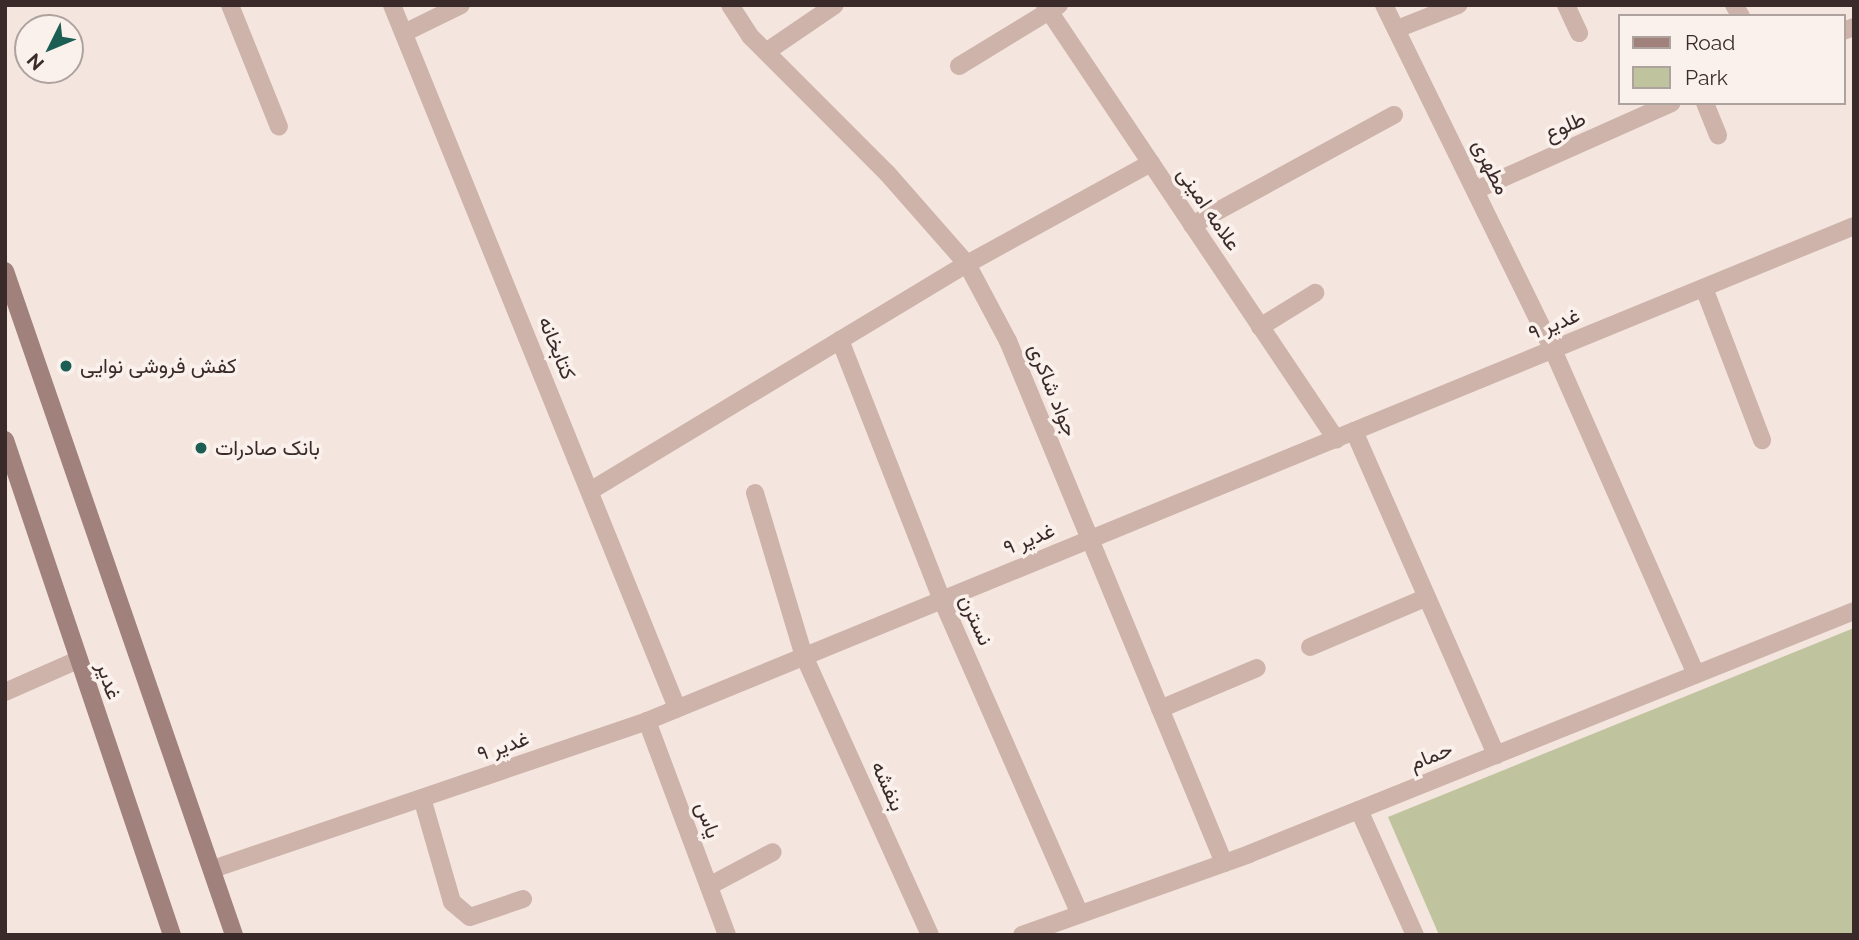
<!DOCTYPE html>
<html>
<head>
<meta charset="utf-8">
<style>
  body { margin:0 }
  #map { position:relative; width:1859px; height:940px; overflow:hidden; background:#f4e6df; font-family:Raleway,Vazirmatn,sans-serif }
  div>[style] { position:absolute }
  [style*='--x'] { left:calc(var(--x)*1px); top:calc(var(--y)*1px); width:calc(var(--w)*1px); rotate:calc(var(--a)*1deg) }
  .green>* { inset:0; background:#bfc49e }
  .minor>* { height:18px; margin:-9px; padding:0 9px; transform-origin:9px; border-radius:9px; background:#cdb3aa }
  .secondary>* { height:18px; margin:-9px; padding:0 9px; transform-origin:9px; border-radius:9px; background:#a1817b }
  .dots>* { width:19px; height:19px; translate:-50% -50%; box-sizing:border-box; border:4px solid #fbf1ec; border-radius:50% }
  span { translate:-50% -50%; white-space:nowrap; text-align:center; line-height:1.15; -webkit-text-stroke:7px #fbf1ec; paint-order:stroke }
  .street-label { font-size:21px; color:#3a2b2a }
  .poi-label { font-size:21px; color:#3a2b2a }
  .left { translate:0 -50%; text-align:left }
  .frame { position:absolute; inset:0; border:7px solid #3a2b2a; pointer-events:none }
  .legend { position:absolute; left:1618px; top:14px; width:228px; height:91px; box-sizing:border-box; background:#fbf1ec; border:2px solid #aea29e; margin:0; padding:9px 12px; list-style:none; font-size:21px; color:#3a2b2a }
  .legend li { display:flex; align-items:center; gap:14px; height:35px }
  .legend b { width:35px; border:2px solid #aea29e }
  .north { position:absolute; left:14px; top:14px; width:70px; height:70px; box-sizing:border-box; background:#fbf1ec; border:2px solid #aea29e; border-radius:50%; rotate:227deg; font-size:19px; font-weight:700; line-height:28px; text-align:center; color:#3a2b2a }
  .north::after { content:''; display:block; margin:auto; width:24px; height:32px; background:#1d5e54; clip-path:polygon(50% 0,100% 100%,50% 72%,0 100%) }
</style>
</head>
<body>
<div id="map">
  <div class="green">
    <i style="clip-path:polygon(1854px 628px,1854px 935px,1439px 935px,1388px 817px)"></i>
  </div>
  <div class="minor">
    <i style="--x:230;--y:5;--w:131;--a:68.1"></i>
    <i style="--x:392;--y:5;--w:759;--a:67.93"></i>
    <i style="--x:730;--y:5;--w:38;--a:57"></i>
    <i style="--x:751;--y:37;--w:192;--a:45"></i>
    <i style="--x:887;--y:173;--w:121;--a:48.7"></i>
    <i style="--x:967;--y:264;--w:87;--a:62"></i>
    <i style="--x:1008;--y:341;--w:565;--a:67.52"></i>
    <i style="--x:1045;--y:5;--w:523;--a:56.16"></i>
    <i style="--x:1384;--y:5;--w:384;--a:63.9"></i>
    <i style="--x:1553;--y:350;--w:354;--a:66.2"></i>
    <i style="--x:1566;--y:5;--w:31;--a:65"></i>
    <i style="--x:1734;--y:5;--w:13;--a:58"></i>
    <i style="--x:1397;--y:29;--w:66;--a:-21.5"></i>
    <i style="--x:1843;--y:31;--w:12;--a:-20"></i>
    <i style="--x:406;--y:32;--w:61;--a:-26.1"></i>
    <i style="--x:766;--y:52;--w:83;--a:-34.3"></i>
    <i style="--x:959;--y:66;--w:117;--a:-31.4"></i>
    <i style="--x:1705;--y:103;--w:35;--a:68"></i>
    <i style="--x:1476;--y:190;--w:214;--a:-24"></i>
    <i style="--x:1192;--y:225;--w:230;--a:-28.6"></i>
    <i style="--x:1704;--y:288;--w:163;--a:69.1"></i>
    <i style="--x:1260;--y:327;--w:65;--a:-31.7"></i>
    <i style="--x:840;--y:340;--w:279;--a:68.6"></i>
    <i style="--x:942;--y:600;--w:343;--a:66.3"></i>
    <i style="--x:1354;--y:431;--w:354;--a:66.3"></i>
    <i style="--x:590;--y:491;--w:440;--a:-31.1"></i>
    <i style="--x:967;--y:264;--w:210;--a:-28.8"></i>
    <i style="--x:755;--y:493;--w:170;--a:73.3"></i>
    <i style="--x:804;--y:656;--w:306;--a:65.7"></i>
    <i style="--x:1310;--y:647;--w:127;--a:-23.1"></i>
    <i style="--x:5;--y:692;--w:80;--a:-23.7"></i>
    <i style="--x:1160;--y:709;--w:105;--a:-22.9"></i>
    <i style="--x:647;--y:721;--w:228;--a:69.5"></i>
    <i style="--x:422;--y:798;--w:108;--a:73.9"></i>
    <i style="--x:452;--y:902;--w:23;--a:40"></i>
    <i style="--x:470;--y:917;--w:56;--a:-18.8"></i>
    <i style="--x:1359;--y:810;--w:137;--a:65.9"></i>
    <i style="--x:213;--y:869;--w:459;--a:-18.8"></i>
    <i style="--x:647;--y:721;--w:1305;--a:-22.3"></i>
    <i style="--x:709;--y:886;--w:72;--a:-28"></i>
    <i style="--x:1022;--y:935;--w:241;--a:-19.6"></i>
    <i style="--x:1249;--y:854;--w:652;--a:-21.88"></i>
  </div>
  <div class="secondary">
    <i style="--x:5;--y:271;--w:702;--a:70.97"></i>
    <i style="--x:5;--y:440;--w:522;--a:71.36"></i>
  </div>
  <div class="dots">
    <i style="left:66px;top:366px;background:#1d5e54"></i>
    <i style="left:201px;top:448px;background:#1d5e54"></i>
  </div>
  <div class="street-label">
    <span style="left:1565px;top:126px;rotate:-24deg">طلوع</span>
    <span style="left:1491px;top:167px;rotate:64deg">مطهری</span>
    <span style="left:1209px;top:209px;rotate:56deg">علامه امینی</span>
    <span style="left:1554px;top:324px;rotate:-22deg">غدیر ۹</span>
    <span style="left:557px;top:348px;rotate:68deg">کتابخانه</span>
    <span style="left:1053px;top:390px;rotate:68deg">جواد شاکری</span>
    <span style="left:1029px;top:539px;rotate:-22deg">غدیر ۹</span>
    <span style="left:976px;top:620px;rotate:66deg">نسترن</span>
    <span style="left:109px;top:681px;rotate:72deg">غدیر</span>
    <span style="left:503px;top:746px;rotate:-19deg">غدیر ۹</span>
    <span style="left:1431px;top:756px;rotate:-22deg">حمام</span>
    <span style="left:888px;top:786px;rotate:66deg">بنفشه</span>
    <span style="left:708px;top:820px;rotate:70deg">یاس</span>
  </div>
  <div class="poi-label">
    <span class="left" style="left:80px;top:366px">کفش فروشی نوایی</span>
    <span class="left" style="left:215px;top:448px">بانک صادرات</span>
  </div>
  <div class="frame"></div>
  <ul class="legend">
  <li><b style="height:9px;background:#a1817b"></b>Road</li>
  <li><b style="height:19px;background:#bfc49e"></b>Park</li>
  </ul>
  <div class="north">N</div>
</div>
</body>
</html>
